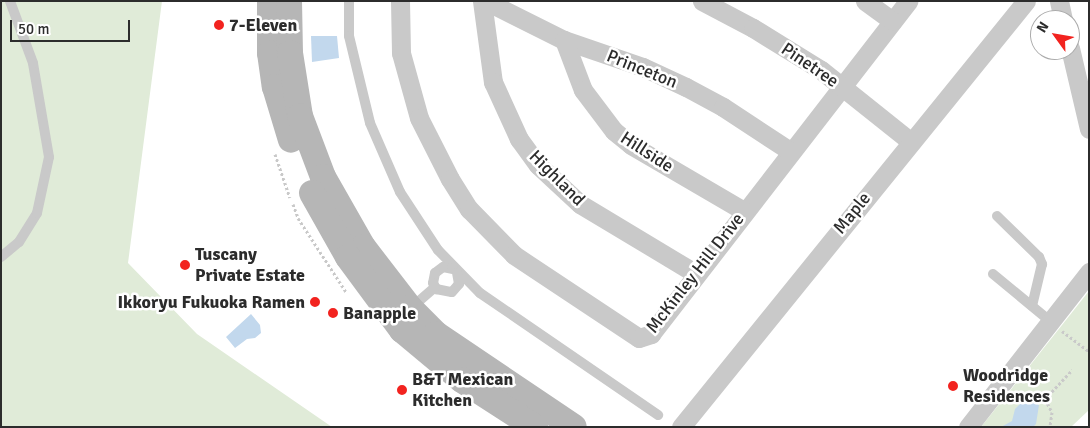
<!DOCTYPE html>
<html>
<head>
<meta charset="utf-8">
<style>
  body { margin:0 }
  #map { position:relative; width:1090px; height:428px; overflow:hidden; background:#fff; font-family:Signika,sans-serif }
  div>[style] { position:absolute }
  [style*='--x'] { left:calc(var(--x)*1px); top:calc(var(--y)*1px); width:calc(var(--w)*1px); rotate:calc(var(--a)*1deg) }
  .green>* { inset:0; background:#e0ebd8 }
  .water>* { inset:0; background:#c2d8ed }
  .path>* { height:3px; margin-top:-1.5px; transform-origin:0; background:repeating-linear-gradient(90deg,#c9c9c9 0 2.5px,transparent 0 5px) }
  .lane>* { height:10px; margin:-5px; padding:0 5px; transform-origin:5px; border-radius:5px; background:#c9c9c9 }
  .street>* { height:19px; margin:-9.5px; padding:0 9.5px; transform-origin:9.5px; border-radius:9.5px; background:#c9c9c9 }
  .secondary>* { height:26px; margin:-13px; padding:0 13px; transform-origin:13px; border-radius:13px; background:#b6b6b6 }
  .dots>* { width:14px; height:14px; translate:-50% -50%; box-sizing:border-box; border:2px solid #fff; border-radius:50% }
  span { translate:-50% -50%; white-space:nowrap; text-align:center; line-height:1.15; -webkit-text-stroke:5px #fff; paint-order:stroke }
  .poi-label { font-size:18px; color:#2c2c2c; font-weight:700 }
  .left { translate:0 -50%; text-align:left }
  .right { translate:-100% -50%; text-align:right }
  .street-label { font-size:18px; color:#2c2c2c }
  .frame { position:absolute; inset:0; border:2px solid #2c2c2c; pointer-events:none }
  .north { position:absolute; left:1030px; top:10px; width:50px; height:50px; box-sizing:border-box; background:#fff; border:1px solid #ababab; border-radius:50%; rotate:302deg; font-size:14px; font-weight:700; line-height:20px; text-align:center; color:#2c2c2c }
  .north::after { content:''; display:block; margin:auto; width:18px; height:22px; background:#f2231f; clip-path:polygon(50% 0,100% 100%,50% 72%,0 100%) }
  .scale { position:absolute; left:10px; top:20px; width:120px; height:22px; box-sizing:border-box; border:2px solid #2c2c2c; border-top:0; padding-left:6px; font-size:15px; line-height:18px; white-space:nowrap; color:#2c2c2c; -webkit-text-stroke:4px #fff; paint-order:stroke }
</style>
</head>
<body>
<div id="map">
  <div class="green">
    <i style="clip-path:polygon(1px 1px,162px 1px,128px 263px,197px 334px,332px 427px,1px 427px)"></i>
    <i style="clip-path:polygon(1089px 291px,1089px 410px,1071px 427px,981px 427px)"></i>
  </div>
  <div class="water">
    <i style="clip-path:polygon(311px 36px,337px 36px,339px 58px,312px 62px)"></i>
    <i style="clip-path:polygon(251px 314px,260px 325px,261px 333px,255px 338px,247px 339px,235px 348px,226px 337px)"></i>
    <i style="clip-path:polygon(1024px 400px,1029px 400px,1039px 405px,1036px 424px,1033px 427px,1001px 427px,1012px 421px,1015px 409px)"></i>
  </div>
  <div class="path">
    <i style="--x:275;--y:154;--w:46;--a:71.2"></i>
    <i style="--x:293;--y:204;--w:15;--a:70"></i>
    <i style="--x:298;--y:218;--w:88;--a:57"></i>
    <i style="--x:1062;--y:331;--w:34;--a:37"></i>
    <i style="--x:1014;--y:393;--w:23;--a:0"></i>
    <i style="--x:1037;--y:393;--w:10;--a:37"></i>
    <i style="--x:1045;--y:399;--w:15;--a:62"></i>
    <i style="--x:1052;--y:412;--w:15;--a:98"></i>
    <i style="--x:1045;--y:399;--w:40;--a:-47"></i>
  </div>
  <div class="lane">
    <i style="--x:349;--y:1;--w:35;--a:90"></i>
    <i style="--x:349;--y:36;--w:89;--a:76.4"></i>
    <i style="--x:370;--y:123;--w:75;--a:66.5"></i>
    <i style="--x:400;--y:192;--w:69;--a:56.8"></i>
    <i style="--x:438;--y:250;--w:60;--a:45.7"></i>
    <i style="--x:480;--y:293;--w:216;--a:34.4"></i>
    <i style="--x:997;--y:216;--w:59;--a:44.3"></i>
    <i style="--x:1039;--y:257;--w:8;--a:67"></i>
    <i style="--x:1042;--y:264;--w:43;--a:103.4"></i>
    <i style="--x:1;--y:257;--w:23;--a:-40"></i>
    <i style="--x:19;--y:242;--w:34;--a:-58"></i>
    <i style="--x:37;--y:213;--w:57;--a:-77.9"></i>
    <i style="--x:49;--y:157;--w:95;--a:-99.7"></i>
    <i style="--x:33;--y:63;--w:66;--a:-110.4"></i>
    <i style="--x:453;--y:269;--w:10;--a:-169"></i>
    <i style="--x:443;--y:267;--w:10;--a:143"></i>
    <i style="--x:435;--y:273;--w:10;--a:101"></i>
    <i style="--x:433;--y:283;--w:7;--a:63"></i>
    <i style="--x:436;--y:289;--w:16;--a:11"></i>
    <i style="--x:452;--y:292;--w:11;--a:-49"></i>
    <i style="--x:459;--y:284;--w:11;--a:-100"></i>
    <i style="--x:993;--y:274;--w:74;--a:39.5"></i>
    <i style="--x:411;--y:308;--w:32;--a:-41"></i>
  </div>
  <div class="street">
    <i style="--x:400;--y:1;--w:52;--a:88.9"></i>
    <i style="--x:401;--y:53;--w:67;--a:74.5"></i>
    <i style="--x:419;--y:118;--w:68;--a:63.1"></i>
    <i style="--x:450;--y:179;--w:36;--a:58"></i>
    <i style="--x:469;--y:209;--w:64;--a:45.6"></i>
    <i style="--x:514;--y:255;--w:150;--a:33.6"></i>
    <i style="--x:639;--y:338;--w:13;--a:-18"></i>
    <i style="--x:651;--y:334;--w:421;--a:-52.3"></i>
    <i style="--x:482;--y:1;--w:82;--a:82.3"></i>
    <i style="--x:493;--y:82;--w:63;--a:65.5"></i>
    <i style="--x:519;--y:139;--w:32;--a:54"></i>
    <i style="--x:538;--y:165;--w:57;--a:42.9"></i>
    <i style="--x:580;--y:204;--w:134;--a:31"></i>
    <i style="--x:486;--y:1;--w:87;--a:26.6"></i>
    <i style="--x:564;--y:40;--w:83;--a:18.9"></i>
    <i style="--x:643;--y:67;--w:47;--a:24.9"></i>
    <i style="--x:686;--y:87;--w:42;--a:28.4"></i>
    <i style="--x:723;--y:107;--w:80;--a:33.3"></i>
    <i style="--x:702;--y:1;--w:58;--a:27.9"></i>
    <i style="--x:753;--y:28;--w:80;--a:31.7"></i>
    <i style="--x:821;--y:70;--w:114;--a:38.6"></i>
    <i style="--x:865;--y:1;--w:34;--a:36"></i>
    <i style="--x:1059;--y:1;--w:19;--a:78"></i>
    <i style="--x:564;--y:40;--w:53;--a:69.2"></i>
    <i style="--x:583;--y:90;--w:51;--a:52.9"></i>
    <i style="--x:614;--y:131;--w:22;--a:39"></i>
    <i style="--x:631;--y:145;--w:131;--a:30.3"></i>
    <i style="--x:1070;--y:48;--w:83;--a:76.8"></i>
    <i style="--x:681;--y:427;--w:548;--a:-51"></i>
    <i style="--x:968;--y:427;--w:197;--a:-52"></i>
  </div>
  <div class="secondary">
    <i style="--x:270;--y:1;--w:52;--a:90"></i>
    <i style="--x:270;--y:53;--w:34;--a:82"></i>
    <i style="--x:275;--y:87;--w:55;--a:73.2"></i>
    <i style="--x:289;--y:1;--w:52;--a:88.9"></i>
    <i style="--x:290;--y:53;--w:64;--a:81"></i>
    <i style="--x:300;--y:116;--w:65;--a:69.3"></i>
    <i style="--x:323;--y:177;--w:81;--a:60.3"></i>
    <i style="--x:363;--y:247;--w:77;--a:52.4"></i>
    <i style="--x:410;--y:308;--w:37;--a:45"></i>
    <i style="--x:436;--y:334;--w:166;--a:34"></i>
    <i style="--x:312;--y:193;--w:73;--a:60.6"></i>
    <i style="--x:348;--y:257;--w:91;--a:53.5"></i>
    <i style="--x:402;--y:330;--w:78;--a:39.8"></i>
    <i style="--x:462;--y:380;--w:87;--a:32.8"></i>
  </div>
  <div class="dots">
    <i style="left:219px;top:25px;background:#f2231f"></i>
    <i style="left:185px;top:265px;background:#f2231f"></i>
    <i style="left:315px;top:302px;background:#f2231f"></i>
    <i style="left:333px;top:313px;background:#f2231f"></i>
    <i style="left:953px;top:386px;background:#f2231f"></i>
    <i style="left:402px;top:390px;background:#f2231f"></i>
  </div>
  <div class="poi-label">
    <span class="left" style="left:229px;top:25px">7-Eleven</span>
    <span class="left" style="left:195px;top:265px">Tuscany<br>Private Estate</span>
    <span class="right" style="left:305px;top:302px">Ikkoryu Fukuoka Ramen</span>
    <span class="left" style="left:343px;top:313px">Banapple</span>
    <span class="left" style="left:963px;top:386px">Woodridge<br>Residences</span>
    <span class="left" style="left:412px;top:390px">B&amp;T Mexican<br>Kitchen</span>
  </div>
  <div class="street-label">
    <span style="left:810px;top:65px;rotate:34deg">Pinetree</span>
    <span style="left:642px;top:69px;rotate:22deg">Princeton</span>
    <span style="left:647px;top:152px;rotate:33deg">Hillside</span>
    <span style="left:557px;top:178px;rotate:45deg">Highland</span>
    <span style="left:852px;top:213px;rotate:-51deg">Maple</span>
    <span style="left:695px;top:273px;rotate:-52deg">McKinley Hill Drive</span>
  </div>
  <div class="frame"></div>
  <div class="north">N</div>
  <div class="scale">50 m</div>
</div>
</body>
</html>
